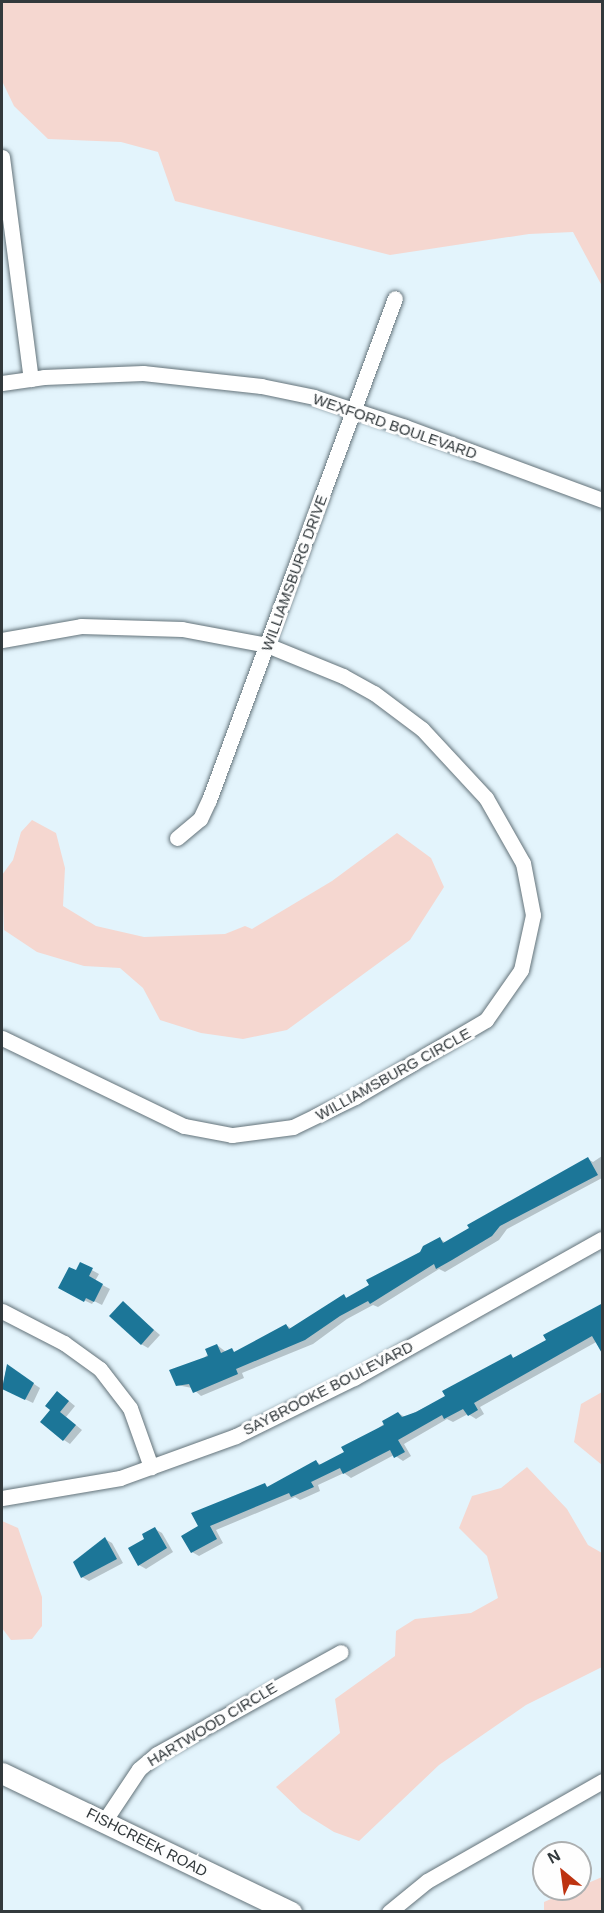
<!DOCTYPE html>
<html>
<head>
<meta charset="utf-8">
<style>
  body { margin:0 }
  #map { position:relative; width:604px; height:1913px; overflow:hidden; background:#e3f4fc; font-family:Arial,sans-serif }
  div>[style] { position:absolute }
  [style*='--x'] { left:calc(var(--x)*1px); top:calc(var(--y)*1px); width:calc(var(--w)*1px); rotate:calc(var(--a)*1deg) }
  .green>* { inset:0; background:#f5d7d0 }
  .shadow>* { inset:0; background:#0003 }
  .building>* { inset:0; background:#1c7698 }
  .roads { filter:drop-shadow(0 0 2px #64737a) drop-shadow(0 0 2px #64737a) }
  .street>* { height:15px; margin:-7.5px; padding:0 7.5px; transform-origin:7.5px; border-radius:7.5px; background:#fff }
  .secondary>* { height:21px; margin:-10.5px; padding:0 10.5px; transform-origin:10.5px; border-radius:10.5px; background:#fff }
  span { translate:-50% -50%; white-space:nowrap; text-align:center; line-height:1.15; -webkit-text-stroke:6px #fefefe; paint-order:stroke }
  .street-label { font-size:15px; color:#32393c }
  .frame { position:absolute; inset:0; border:3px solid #32393c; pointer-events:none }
  .north { position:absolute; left:532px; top:1841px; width:60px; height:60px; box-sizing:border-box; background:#fefefe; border:2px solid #acafb0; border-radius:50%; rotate:331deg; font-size:16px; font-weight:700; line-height:24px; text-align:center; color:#32393c }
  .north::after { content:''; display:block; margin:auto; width:21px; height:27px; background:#bd3311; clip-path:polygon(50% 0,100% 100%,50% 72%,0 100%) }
</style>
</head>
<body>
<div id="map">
  <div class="green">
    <i style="clip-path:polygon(2px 2px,602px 2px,602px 286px,573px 232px,529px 234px,390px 255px,175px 201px,158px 152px,121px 142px,48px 139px,14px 106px,2px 81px)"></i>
    <i style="clip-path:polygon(32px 820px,56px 833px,65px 868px,63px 906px,96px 926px,144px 937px,225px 934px,245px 926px,252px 929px,332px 881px,397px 833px,431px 858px,444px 887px,410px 940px,287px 1030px,243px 1039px,201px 1033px,160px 1020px,143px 988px,120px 968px,84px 966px,37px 952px,4px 930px,2px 875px,13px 860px,21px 832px)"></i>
    <i style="clip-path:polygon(602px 1392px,602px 1465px,574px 1442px,581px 1404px)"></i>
    <i style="clip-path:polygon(527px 1467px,567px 1509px,588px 1545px,602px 1553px,602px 1667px,526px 1705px,439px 1765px,359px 1841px,334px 1832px,302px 1812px,276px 1787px,340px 1733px,335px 1699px,395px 1656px,396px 1631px,415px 1619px,471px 1613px,498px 1598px,487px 1556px,459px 1528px,472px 1496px,501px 1488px)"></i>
    <i style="clip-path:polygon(2px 1521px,18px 1528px,42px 1597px,42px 1626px,32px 1639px,11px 1640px,2px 1628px)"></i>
    <i style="clip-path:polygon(602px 1877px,602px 1911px,544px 1911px,544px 1902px)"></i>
  </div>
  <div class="shadow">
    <i style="clip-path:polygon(602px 1156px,602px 1178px,507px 1229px,499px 1240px,445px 1272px,439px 1269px,378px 1307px,373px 1305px,347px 1319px,313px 1344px,242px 1373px,244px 1378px,201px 1396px,192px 1388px,177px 1385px,217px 1345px,226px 1352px,236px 1352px,286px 1325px,292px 1329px,344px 1296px,348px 1299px,440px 1239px,446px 1243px,588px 1159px,593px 1162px)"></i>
    <i style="clip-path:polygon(81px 1264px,99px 1274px,95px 1281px,110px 1289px,102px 1305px,94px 1301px,92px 1304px,67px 1292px)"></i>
    <i style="clip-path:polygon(123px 1303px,160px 1335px,148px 1348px,141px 1344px)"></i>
    <i style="clip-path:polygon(602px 1304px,598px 1341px,480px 1407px,484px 1414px,476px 1419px,468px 1414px,453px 1422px,447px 1419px,404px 1444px,411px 1456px,403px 1461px,394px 1455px,351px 1478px,344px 1473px,318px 1485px,320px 1491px,300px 1500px,295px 1497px,216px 1530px,223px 1543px,199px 1556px,192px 1552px,200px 1526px,193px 1514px,265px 1485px,269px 1488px,316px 1462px,322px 1465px,346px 1453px,398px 1413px,405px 1417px,447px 1397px,444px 1392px,548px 1341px)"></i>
    <i style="clip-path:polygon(7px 1366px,40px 1388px,33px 1403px,2px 1388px)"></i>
    <i style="clip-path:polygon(64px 1397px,75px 1406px,66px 1417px,82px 1430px,70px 1444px,64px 1440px,52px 1410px)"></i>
    <i style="clip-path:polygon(155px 1529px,162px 1533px,173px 1552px,146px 1569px,139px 1565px,146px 1540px)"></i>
    <i style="clip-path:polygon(105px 1539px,112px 1543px,123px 1563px,89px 1581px,82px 1577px)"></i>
  </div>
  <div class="building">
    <i style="clip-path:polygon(588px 1157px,598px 1175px,500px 1226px,492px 1236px,452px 1260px,436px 1269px,434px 1264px,370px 1304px,368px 1301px,340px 1316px,305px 1340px,236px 1369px,238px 1374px,193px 1393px,189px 1384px,176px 1386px,169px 1370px,208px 1356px,205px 1349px,217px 1344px,221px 1353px,232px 1348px,234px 1352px,286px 1324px,289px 1329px,344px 1294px,346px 1298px,369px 1285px,366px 1280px,420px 1252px,423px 1246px,440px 1237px,443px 1243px,469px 1228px,467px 1225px)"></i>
    <i style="clip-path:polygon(80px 1262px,93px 1268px,89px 1276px,103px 1284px,94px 1302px,86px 1298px,84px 1302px,58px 1288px,69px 1267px,76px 1270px)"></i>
    <i style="clip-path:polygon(123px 1301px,154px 1330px,141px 1345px,109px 1316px)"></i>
    <i style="clip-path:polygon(603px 1303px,603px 1355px,592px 1336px,474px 1403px,478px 1410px,468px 1416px,463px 1409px,444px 1419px,442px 1415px,398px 1440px,405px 1452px,394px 1458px,390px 1450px,343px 1474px,340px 1468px,311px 1482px,314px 1487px,291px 1497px,289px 1493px,210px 1526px,217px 1539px,191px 1553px,181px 1536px,198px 1526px,191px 1513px,265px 1483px,267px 1487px,316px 1460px,319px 1465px,344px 1452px,341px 1447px,384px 1425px,382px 1421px,391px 1416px,398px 1412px,402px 1417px,416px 1412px,445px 1396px,442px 1391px,511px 1354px,513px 1358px,546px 1340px,543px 1335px)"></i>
    <i style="clip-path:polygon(7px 1364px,34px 1383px,25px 1400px,2px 1389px)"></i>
    <i style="clip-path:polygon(57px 1391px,69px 1401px,60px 1412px,76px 1425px,63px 1441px,40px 1422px,50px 1410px,45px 1406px)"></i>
    <i style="clip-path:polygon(155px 1527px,167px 1548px,138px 1566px,128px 1548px,144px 1539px,142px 1534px)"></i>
    <i style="clip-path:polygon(105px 1537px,117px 1559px,81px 1578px,73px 1562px)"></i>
  </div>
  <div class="roads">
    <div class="street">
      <i style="--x:2;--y:157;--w:224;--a:82.6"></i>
      <i style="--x:2;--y:383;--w:42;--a:-8.1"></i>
      <i style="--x:44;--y:377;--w:99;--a:-2.3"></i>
      <i style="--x:143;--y:373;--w:119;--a:6.3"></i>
      <i style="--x:261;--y:386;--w:54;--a:11.7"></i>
      <i style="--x:314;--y:397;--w:96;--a:18.2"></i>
      <i style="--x:405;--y:427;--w:210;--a:20.3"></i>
      <i style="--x:2;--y:640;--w:80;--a:-10"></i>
      <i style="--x:81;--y:626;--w:101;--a:1.7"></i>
      <i style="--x:182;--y:629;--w:86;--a:10.7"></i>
      <i style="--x:267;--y:645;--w:82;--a:22.2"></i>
      <i style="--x:343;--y:676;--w:35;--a:29"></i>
      <i style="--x:374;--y:693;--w:60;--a:36.9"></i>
      <i style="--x:422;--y:729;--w:94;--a:47.2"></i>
      <i style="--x:486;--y:798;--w:75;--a:60.4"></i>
      <i style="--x:523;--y:863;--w:53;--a:79.1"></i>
      <i style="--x:533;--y:915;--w:56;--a:102.3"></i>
      <i style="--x:521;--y:970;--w:61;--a:125"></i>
      <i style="--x:486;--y:1020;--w:152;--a:149.6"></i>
      <i style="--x:355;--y:1097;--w:69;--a:154.2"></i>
      <i style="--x:293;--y:1127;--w:62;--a:172.5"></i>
      <i style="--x:232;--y:1135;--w:49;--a:-169.4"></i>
      <i style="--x:184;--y:1126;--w:202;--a:-154.2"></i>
      <i style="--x:177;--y:838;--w:30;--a:-40"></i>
      <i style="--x:200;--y:819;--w:21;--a:-65"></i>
      <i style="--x:209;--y:800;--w:535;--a:-69.67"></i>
      <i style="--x:2;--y:1311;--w:70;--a:27.3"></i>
      <i style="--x:64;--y:1343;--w:44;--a:35.8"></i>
      <i style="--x:100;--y:1369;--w:49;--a:52.4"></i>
      <i style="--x:130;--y:1408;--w:63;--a:70.4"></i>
      <i style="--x:2;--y:1498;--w:120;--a:-9.6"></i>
      <i style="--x:120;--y:1478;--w:123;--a:-19.9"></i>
      <i style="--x:236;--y:1436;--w:131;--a:-26.2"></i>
      <i style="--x:354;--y:1378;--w:284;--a:-29.3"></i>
      <i style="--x:105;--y:1820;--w:61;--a:-56.3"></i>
      <i style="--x:139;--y:1769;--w:23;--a:-40"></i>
      <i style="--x:157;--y:1754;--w:210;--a:-29"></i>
      <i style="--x:389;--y:1912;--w:49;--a:-39.2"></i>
      <i style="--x:427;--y:1881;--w:202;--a:-29.7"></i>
    </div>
    <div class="secondary">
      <i style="--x:2;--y:1773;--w:321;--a:25.7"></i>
    </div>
  </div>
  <div class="street-label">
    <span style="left:395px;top:426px;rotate:19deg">WEXFORD BOULEVARD</span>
    <span style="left:294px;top:573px;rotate:-70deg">WILLIAMSBURG DRIVE</span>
    <span style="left:393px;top:1074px;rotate:-29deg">WILLIAMSBURG CIRCLE</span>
    <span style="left:328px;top:1388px;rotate:-27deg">SAYBROOKE BOULEVARD</span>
    <span style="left:212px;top:1724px;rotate:-31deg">HARTWOOD CIRCLE</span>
    <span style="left:147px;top:1842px;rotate:27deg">FISHCREEK ROAD</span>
  </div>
  <div class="frame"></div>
  <div class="north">N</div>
</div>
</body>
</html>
